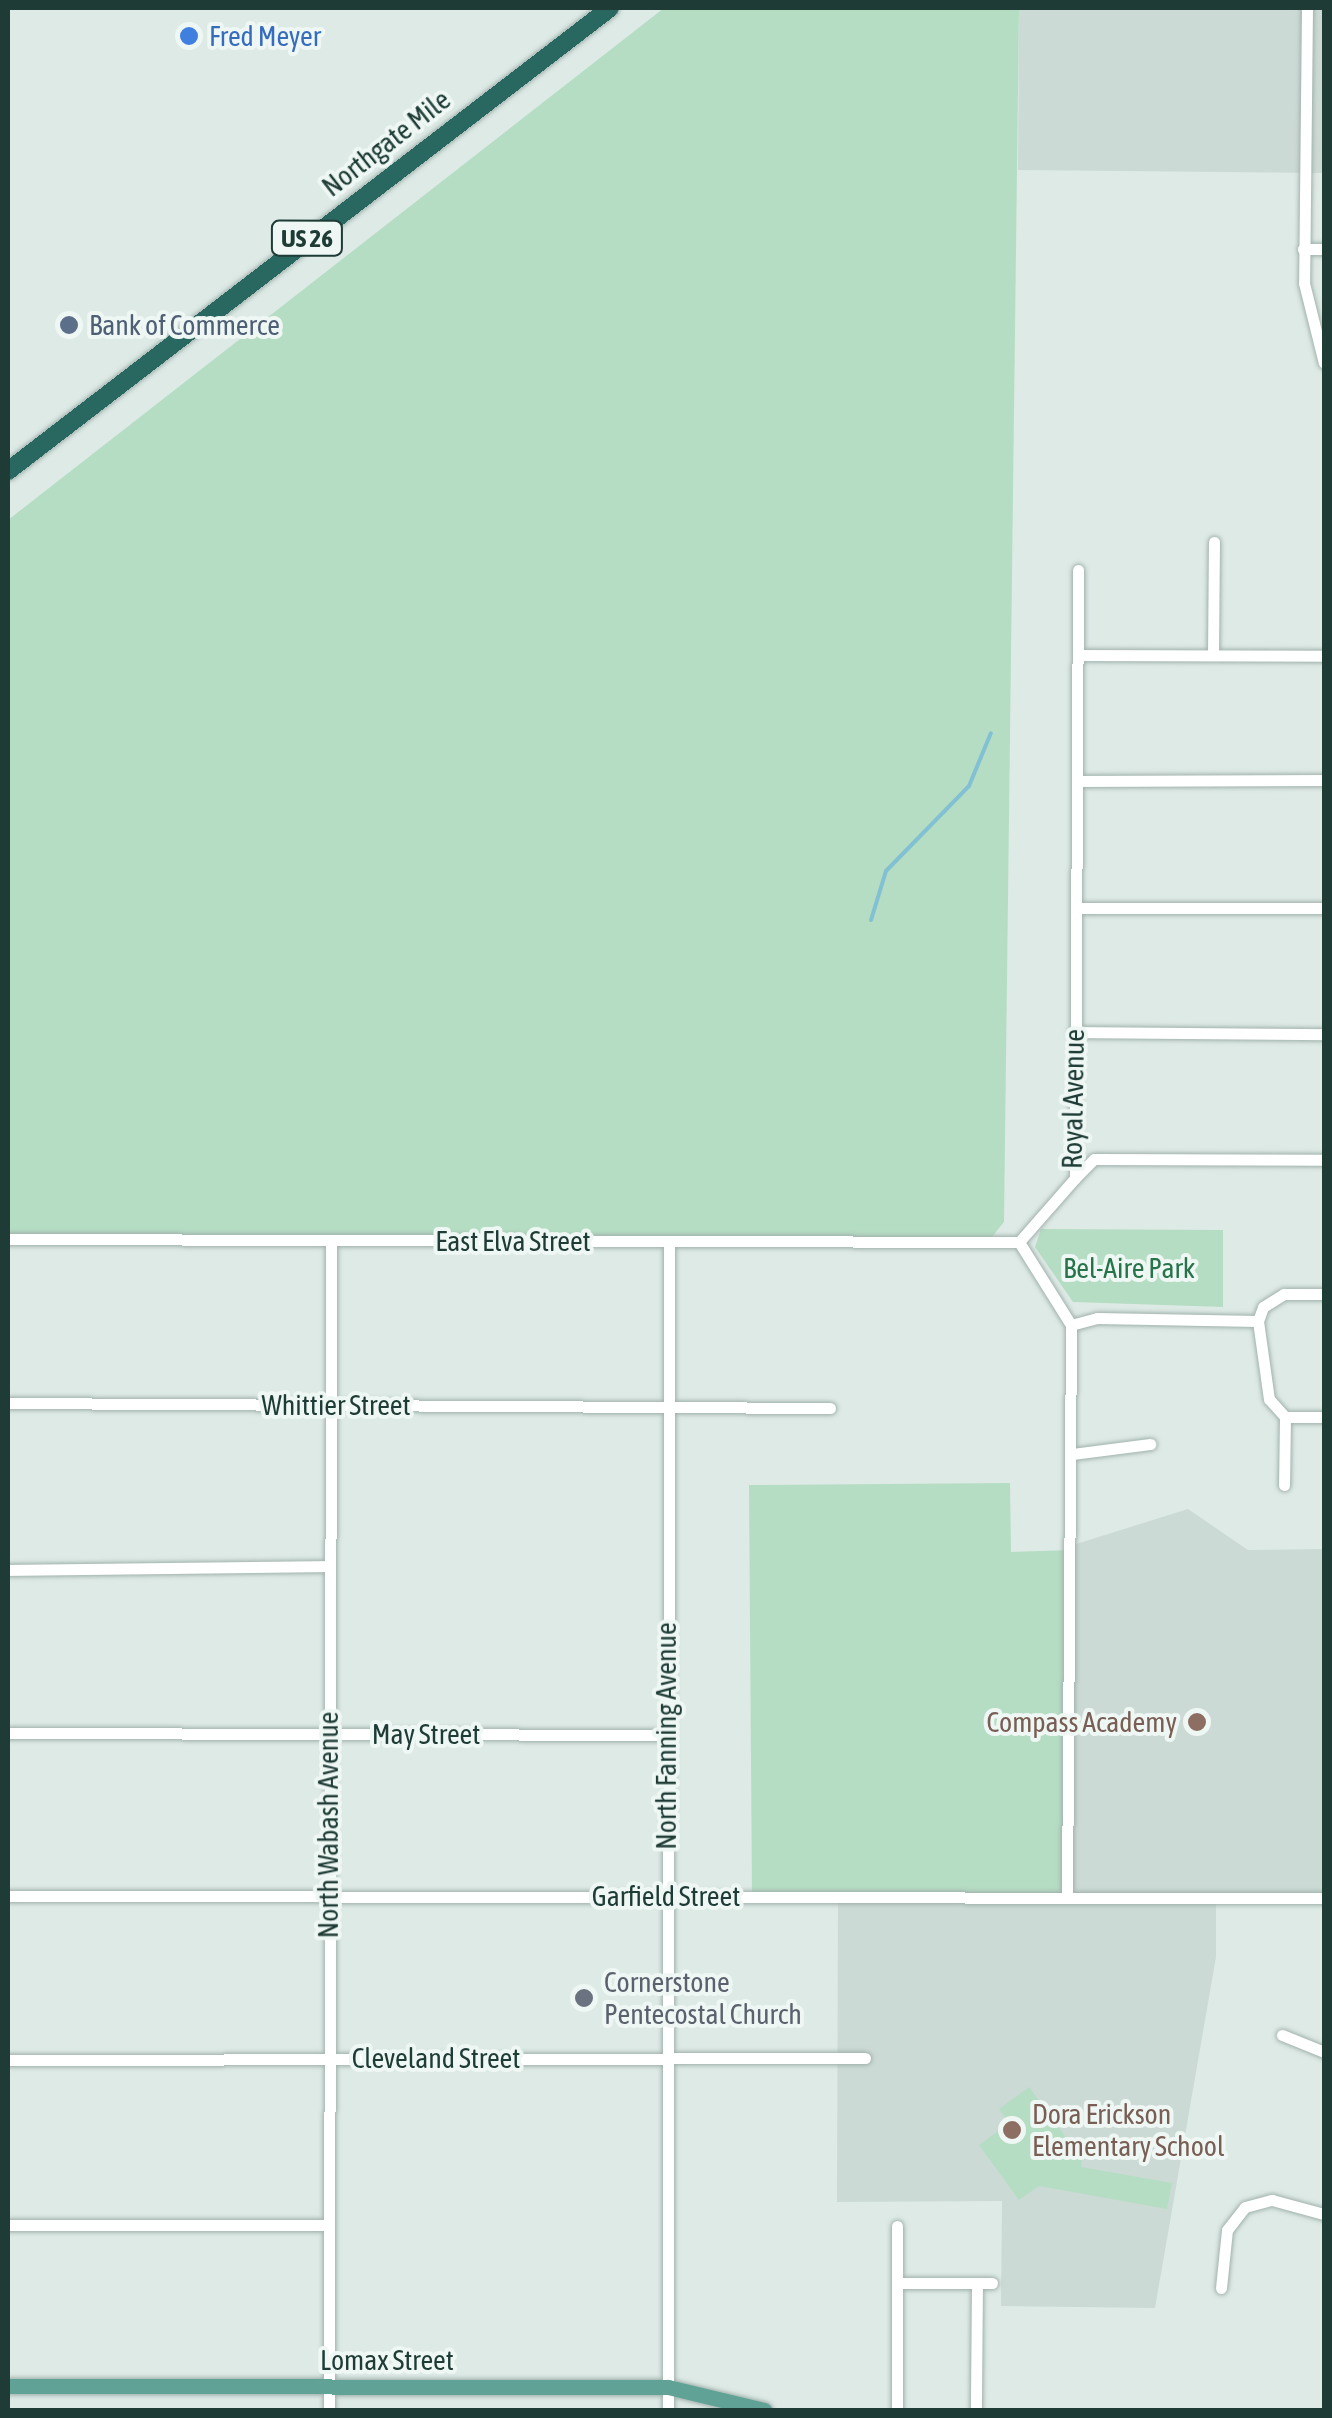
<!DOCTYPE html>
<html>
<head>
<meta charset="utf-8">
<style>
  body { margin:0 }
  #map { position:relative; width:1332px; height:2418px; overflow:hidden; background:#deeae6; font-family:"Asap Condensed",sans-serif }
  div>[style] { position:absolute }
  [style*='--x'] { left:calc(var(--x)*1px); top:calc(var(--y)*1px); width:calc(var(--w)*1px); rotate:calc(var(--a)*1deg) }
  .built>* { inset:0; background:#ccdad5 }
  .green>* { inset:0; background:#b5ddc3 }
  .stream>* { height:4px; margin:-2px; padding:0 2px; transform-origin:2px; border-radius:2px; background:#82c1d3 }
  .roads { filter:drop-shadow(0 0 2px #a1b2ad) drop-shadow(0 0 2px #a1b2ad) }
  .minor>* { height:11px; margin:-5.5px; padding:0 5.5px; transform-origin:5.5px; border-radius:5.5px; background:#fff }
  .major>* { height:15px; margin:-7.5px; padding:0 7.5px; transform-origin:7.5px; border-radius:7.5px; background:#60a396 }
  .highway>* { height:18px; margin:-9px; padding:0 9px; transform-origin:9px; border-radius:9px; background:#296860 }
  .dots>* { width:28px; height:28px; translate:-50% -50%; box-sizing:border-box; border:5px solid #eef7f3; border-radius:50% }
  span { translate:-50% -50%; white-space:nowrap; text-align:center; line-height:1.15; -webkit-text-stroke:8px #eef7f3; paint-order:stroke }
  .shield-label span { padding:2px 8px; background:#eef7f3; border:2px solid; border-radius:8px; -webkit-text-stroke-width:0 }
  .shield-label { font-size:25px; color:#1e3b35; font-weight:700 }
  .shop-label { font-size:28px; color:#366cbe }
  .left { translate:0 -50%; text-align:left }
  .street-label { font-size:28px; color:#1e3b35 }
  .service-label { font-size:28px; color:#4e5e75 }
  .park-label { font-size:28px; color:#27734a }
  .education-label { font-size:28px; color:#785e54 }
  .right { translate:-100% -50%; text-align:right }
  .worship-label { font-size:28px; color:#5b616d }
  .frame { position:absolute; inset:0; border:10px solid #1e3b35; pointer-events:none }
</style>
</head>
<body>
<div id="map">
  <div class="built">
    <i style="clip-path:polygon(1019px 8px,1324px 8px,1324px 173px,1018px 170px)"></i>
    <i style="clip-path:polygon(1188px 1509px,1248px 1550px,1324px 1549px,1324px 1898px,1216px 1896px,1216px 1957px,1155px 2308px,1001px 2306px,1002px 2201px,837px 2202px,838px 1895px,1073px 1545px)"></i>
  </div>
  <div class="green">
    <i style="clip-path:polygon(664px 8px,1019px 8px,1004px 1222px,987px 1243px,8px 1239px,8px 520px)"></i>
    <i style="clip-path:polygon(1041px 1229px,1223px 1230px,1223px 1307px,1073px 1302px,1035px 1247px)"></i>
    <i style="clip-path:polygon(1010px 1483px,1011px 1552px,1073px 1550px,1067px 1894px,752px 1896px,749px 1485px)"></i>
    <i style="clip-path:polygon(1029px 2087px,1082px 2159px,1081px 2167px,1172px 2183px,1167px 2209px,1039px 2186px,1019px 2200px,979px 2145px,1009px 2123px,999px 2109px)"></i>
  </div>
  <div class="stream">
    <i style="--x:871;--y:920;--w:51;--a:-73"></i>
    <i style="--x:886;--y:871;--w:119;--a:-45.7"></i>
    <i style="--x:969;--y:786;--w:57;--a:-67.5"></i>
  </div>
  <div class="roads">
    <div class="minor">
      <i style="--x:1307;--y:8;--w:275;--a:90.6"></i>
      <i style="--x:1304;--y:283;--w:82;--a:76"></i>
      <i style="--x:1303;--y:249;--w:21;--a:0"></i>
      <i style="--x:1079;--y:655;--w:245;--a:0.2"></i>
      <i style="--x:1213;--y:655;--w:113;--a:-89.5"></i>
      <i style="--x:1078;--y:781;--w:246;--a:-0.2"></i>
      <i style="--x:1077;--y:908;--w:247;--a:0"></i>
      <i style="--x:1074;--y:1032;--w:250;--a:0.5"></i>
      <i style="--x:1075;--y:1178;--w:27;--a:-45"></i>
      <i style="--x:1094;--y:1159;--w:230;--a:0.2"></i>
      <i style="--x:8;--y:1239;--w:1011;--a:0.17"></i>
      <i style="--x:1019;--y:1242;--w:85;--a:-48.8"></i>
      <i style="--x:1075;--y:1178;--w:608;--a:-89.72"></i>
      <i style="--x:1019;--y:1242;--w:98;--a:57.9"></i>
      <i style="--x:1071;--y:1325;--w:569;--a:90.4"></i>
      <i style="--x:1258;--y:1321;--w:79;--a:82"></i>
      <i style="--x:1269;--y:1399;--w:24;--a:48"></i>
      <i style="--x:1285;--y:1417;--w:68;--a:90.8"></i>
      <i style="--x:1258;--y:1321;--w:15;--a:-70"></i>
      <i style="--x:1263;--y:1307;--w:25;--a:-32"></i>
      <i style="--x:1284;--y:1294;--w:40;--a:0"></i>
      <i style="--x:1071;--y:1325;--w:27;--a:-15"></i>
      <i style="--x:1097;--y:1318;--w:161;--a:1.1"></i>
      <i style="--x:8;--y:1403;--w:822;--a:0.35"></i>
      <i style="--x:1285;--y:1417;--w:39;--a:0"></i>
      <i style="--x:1072;--y:1454;--w:79;--a:-7.3"></i>
      <i style="--x:8;--y:1570;--w:321;--a:-0.7"></i>
      <i style="--x:8;--y:1733;--w:657;--a:0.17"></i>
      <i style="--x:8;--y:1896;--w:1316;--a:0.09"></i>
      <i style="--x:1282;--y:2035;--w:45;--a:22"></i>
      <i style="--x:8;--y:2060;--w:857;--a:-0.13"></i>
      <i style="--x:8;--y:2225;--w:321;--a:0"></i>
      <i style="--x:897;--y:2283;--w:80;--a:0"></i>
      <i style="--x:977;--y:2283;--w:127;--a:90.5"></i>
      <i style="--x:977;--y:2283;--w:15;--a:0"></i>
      <i style="--x:1221;--y:2288;--w:58;--a:-84.1"></i>
      <i style="--x:1227;--y:2230;--w:29;--a:-52"></i>
      <i style="--x:1245;--y:2207;--w:28;--a:-15"></i>
      <i style="--x:1272;--y:2200;--w:54;--a:15.1"></i>
      <i style="--x:329;--y:2410;--w:1170;--a:-89.9"></i>
      <i style="--x:668;--y:2410;--w:1168;--a:-89.95"></i>
      <i style="--x:897;--y:2410;--w:184;--a:-90"></i>
    </div>
    <div class="major">
      <i style="--x:8;--y:2386;--w:660;--a:0.09"></i>
      <i style="--x:668;--y:2387;--w:99;--a:13.5"></i>
    </div>
    <div class="highway">
      <i style="--x:8;--y:471;--w:759;--a:-37.56"></i>
    </div>
  </div>
  <div class="dots">
    <i style="left:189px;top:36px;background:#3f7fe0"></i>
    <i style="left:69px;top:325px;background:#5c6f8a"></i>
    <i style="left:1197px;top:1722px;background:#8d6e63"></i>
    <i style="left:584px;top:1998px;background:#6b7280"></i>
    <i style="left:1012px;top:2130px;background:#8d6e63"></i>
  </div>
  <div class="shield-label">
    <span style="left:307px;top:238px">US 26</span>
  </div>
  <div class="shop-label">
    <span class="left" style="left:209px;top:36px">Fred Meyer</span>
  </div>
  <div class="street-label">
    <span style="left:386px;top:143px;rotate:-38deg">Northgate Mile</span>
    <span style="left:1073px;top:1099px;rotate:-89deg">Royal Avenue</span>
    <span style="left:513px;top:1241px">East Elva Street</span>
    <span style="left:336px;top:1405px">Whittier Street</span>
    <span style="left:426px;top:1734px">May Street</span>
    <span style="left:666px;top:1736px;rotate:-90deg">North Fanning Avenue</span>
    <span style="left:328px;top:1825px;rotate:-90deg">North Wabash Avenue</span>
    <span style="left:666px;top:1896px">Garfield Street</span>
    <span style="left:436px;top:2058px">Cleveland Street</span>
    <span style="left:387px;top:2360px">Lomax Street</span>
  </div>
  <div class="service-label">
    <span class="left" style="left:89px;top:325px">Bank of Commerce</span>
  </div>
  <div class="park-label">
    <span style="left:1129px;top:1268px">Bel-Aire Park</span>
  </div>
  <div class="education-label">
    <span class="right" style="left:1177px;top:1722px">Compass Academy</span>
    <span class="left" style="left:1032px;top:2130px">Dora Erickson<br>Elementary School</span>
  </div>
  <div class="worship-label">
    <span class="left" style="left:604px;top:1998px">Cornerstone<br>Pentecostal Church</span>
  </div>
  <div class="frame"></div>
</div>
</body>
</html>
